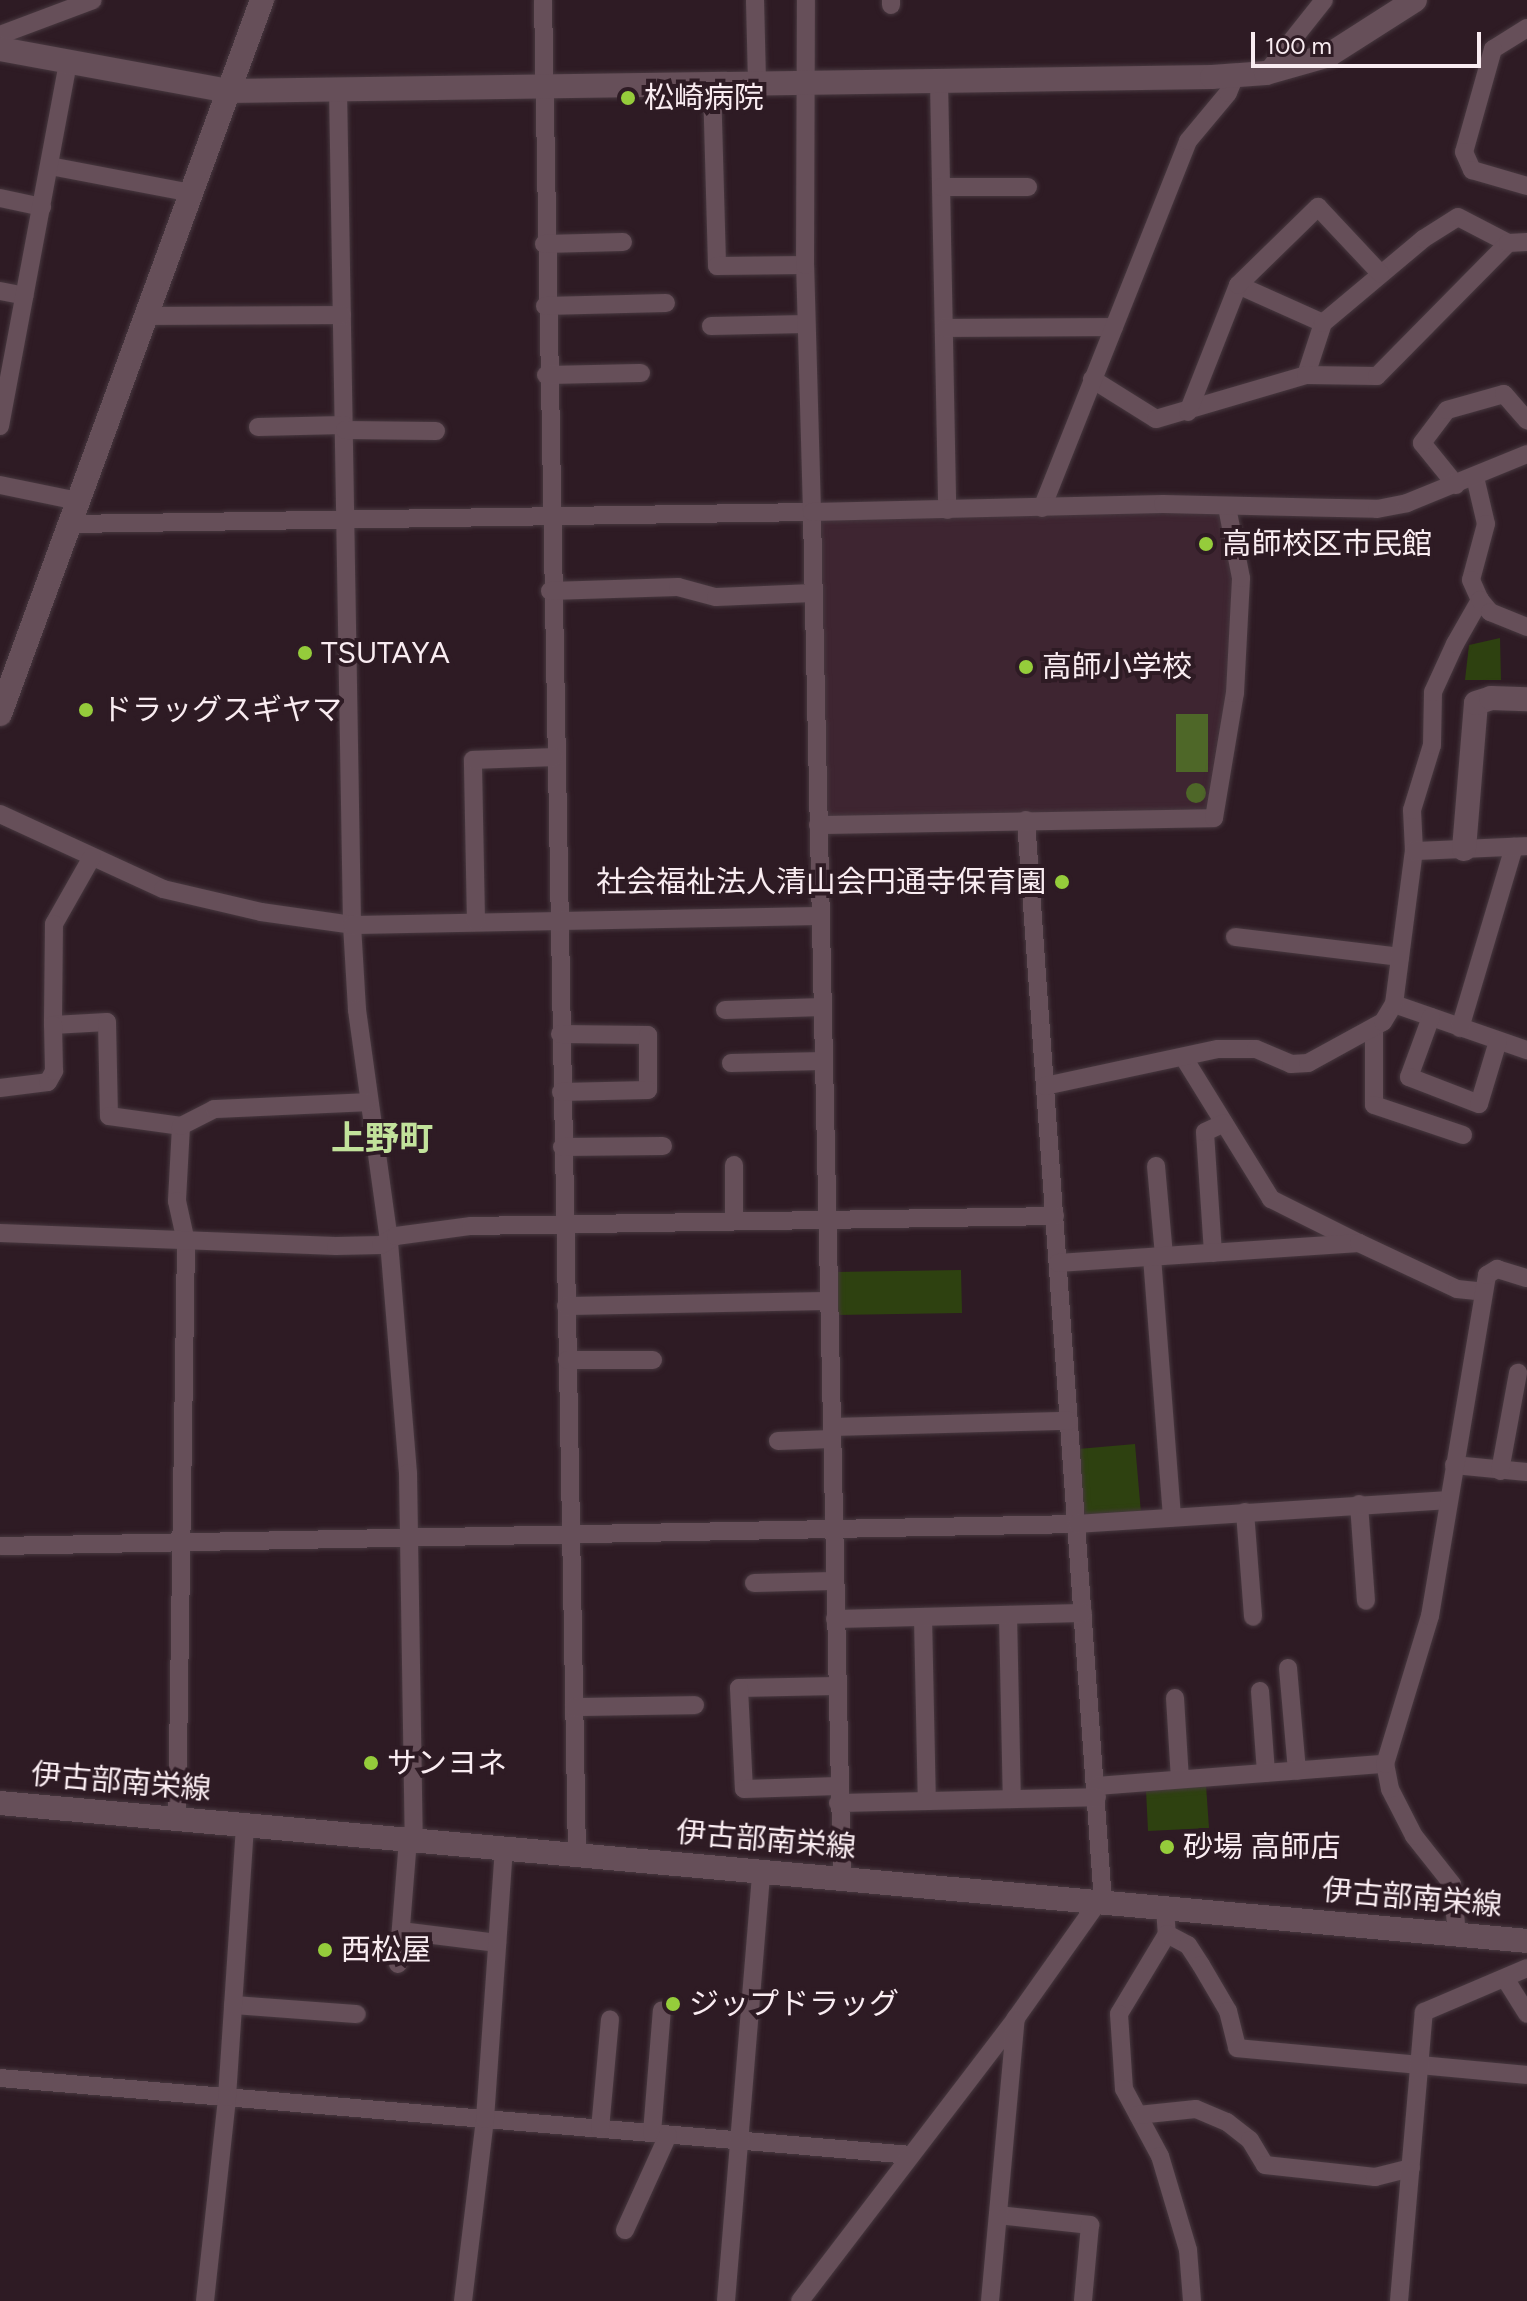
<!DOCTYPE html>
<html>
<head>
<meta charset="utf-8">
<style>
  body { margin:0 }
  #map { position:relative; width:1527px; height:2301px; overflow:hidden; background:#2e1b24; font-family:Figtree,"Noto Sans JP",sans-serif }
  div>[style] { position:absolute }
  [style*='--x'] { left:calc(var(--x)*1px); top:calc(var(--y)*1px); width:calc(var(--w)*1px); rotate:calc(var(--a)*1deg) }
  .built>* { inset:0; background:#3e2531 }
  .green>* { inset:0; background:#2e4110 }
  .water>* { inset:0; background:#4e6728 }
  .round { border-radius:50% }
  .roads { filter:drop-shadow(0 0 2px #47383f) drop-shadow(0 0 2px #47383f) }
  .minor>* { height:18px; margin:-9px; padding:0 9px; transform-origin:9px; border-radius:9px; background:#664f59 }
  .tertiary>* { height:24px; margin:-12px; padding:0 12px; transform-origin:12px; border-radius:12px; background:#664f59 }
  .secondary>* { height:24px; margin:-12px; padding:0 12px; transform-origin:12px; border-radius:12px; background:#664f59 }
  .dots>* { width:22px; height:22px; translate:-50% -50%; box-sizing:border-box; border:4px solid #2e1b24; border-radius:50% }
  span { translate:-50% -50%; white-space:nowrap; text-align:center; line-height:1.15; -webkit-text-stroke:8px #2e1b24; paint-order:stroke }
  .poi-label { font-size:30px; color:#f9ecf1 }
  .left { translate:0 -50%; text-align:left }
  .right { translate:-100% -50%; text-align:right }
  .street-label { font-size:30px; color:#f9ecf1 }
  .quarter-label { font-size:34px; color:#c2e29b; font-weight:700 }
  .scale { position:absolute; left:1251px; top:32px; width:230px; height:36px; box-sizing:border-box; border:4px solid #f9ecf1; border-top:0; padding-left:10px; font-size:24px; line-height:28px; white-space:nowrap; color:#f9ecf1; -webkit-text-stroke:6px #2e1b24; paint-order:stroke }
</style>
</head>
<body>
<div id="map">
  <div class="built">
    <i style="clip-path:polygon(1217px 512px,1225px 519px,1236px 572px,1231px 682px,1208px 812px,831px 819px,824px 814px,821px 516px)"></i>
  </div>
  <div class="green">
    <i style="clip-path:polygon(1500px 638px,1501px 680px,1465px 680px,1469px 645px)"></i>
    <i style="clip-path:polygon(961px 1270px,962px 1313px,836px 1315px,834px 1272px)"></i>
    <i style="clip-path:polygon(1135px 1444px,1141px 1513px,1085px 1518px,1078px 1449px)"></i>
    <i style="clip-path:polygon(1206px 1785px,1209px 1828px,1148px 1831px,1146px 1790px)"></i>
  </div>
  <div class="water">
    <i style="clip-path:polygon(1176px 714px,1208px 714px,1208px 772px,1176px 772px)"></i>
    <i class="round" style="left:1186px;top:783px;width:20px;height:20px"></i>
  </div>
  <div class="roads">
    <div class="minor">
      <i style="--x:543;--y:0;--w:1855;--a:88.95"></i>
      <i style="--x:755;--y:0;--w:83;--a:88.6"></i>
      <i style="--x:891;--y:5;--w:5;--a:-90"></i>
      <i style="--x:1527;--y:28;--w:40;--a:148"></i>
      <i style="--x:1493;--y:49;--w:107;--a:105.7"></i>
      <i style="--x:1464;--y:152;--w:20;--a:66"></i>
      <i style="--x:1472;--y:170;--w:57;--a:16.2"></i>
      <i style="--x:0;--y:35;--w:99;--a:-20.6"></i>
      <i style="--x:1266;--y:73;--w:93;--a:-51.5"></i>
      <i style="--x:939;--y:81;--w:429;--a:88.9"></i>
      <i style="--x:712;--y:85;--w:181;--a:88.4"></i>
      <i style="--x:717;--y:266;--w:88;--a:-0.7"></i>
      <i style="--x:338;--y:88;--w:837;--a:89.04"></i>
      <i style="--x:352;--y:925;--w:85;--a:86.6"></i>
      <i style="--x:357;--y:1010;--w:234;--a:82.1"></i>
      <i style="--x:389;--y:1242;--w:232;--a:85.3"></i>
      <i style="--x:408;--y:1473;--w:368;--a:89.1"></i>
      <i style="--x:50;--y:166;--w:144;--a:10.8"></i>
      <i style="--x:941;--y:187;--w:87;--a:0"></i>
      <i style="--x:0;--y:198;--w:43;--a:12.1"></i>
      <i style="--x:544;--y:244;--w:79;--a:-1.5"></i>
      <i style="--x:1238;--y:285;--w:93;--a:24.1"></i>
      <i style="--x:0;--y:291;--w:25;--a:11"></i>
      <i style="--x:545;--y:306;--w:121;--a:-1.4"></i>
      <i style="--x:146;--y:316;--w:196;--a:-0.3"></i>
      <i style="--x:711;--y:326;--w:95;--a:-1.2"></i>
      <i style="--x:944;--y:328;--w:170;--a:-0.3"></i>
      <i style="--x:546;--y:375;--w:95;--a:-1.2"></i>
      <i style="--x:1306;--y:375;--w:55;--a:-71.9"></i>
      <i style="--x:1323;--y:323;--w:131;--a:-40"></i>
      <i style="--x:1423;--y:239;--w:41;--a:-32.2"></i>
      <i style="--x:1458;--y:217;--w:56;--a:27.5"></i>
      <i style="--x:1092;--y:379;--w:75;--a:32"></i>
      <i style="--x:1156;--y:419;--w:156;--a:-16.3"></i>
      <i style="--x:1306;--y:375;--w:71;--a:0.8"></i>
      <i style="--x:1377;--y:376;--w:187;--a:-45.4"></i>
      <i style="--x:1508;--y:243;--w:19;--a:-3"></i>
      <i style="--x:1188;--y:412;--w:136;--a:-68.5"></i>
      <i style="--x:1238;--y:285;--w:112;--a:-44.3"></i>
      <i style="--x:1318;--y:207;--w:91;--a:46.8"></i>
      <i style="--x:0;--y:426;--w:370;--a:-79.4"></i>
      <i style="--x:258;--y:427;--w:86;--a:-1.3"></i>
      <i style="--x:345;--y:430;--w:91;--a:0.6"></i>
      <i style="--x:1475;--y:477;--w:48;--a:76.8"></i>
      <i style="--x:1486;--y:524;--w:58;--a:105"></i>
      <i style="--x:1471;--y:580;--w:22;--a:66"></i>
      <i style="--x:0;--y:485;--w:80;--a:11.6"></i>
      <i style="--x:1456;--y:485;--w:54;--a:-129"></i>
      <i style="--x:1422;--y:443;--w:41;--a:-52.9"></i>
      <i style="--x:1447;--y:410;--w:59;--a:-15.7"></i>
      <i style="--x:1504;--y:394;--w:35;--a:49"></i>
      <i style="--x:1042;--y:508;--w:395;--a:-68.3"></i>
      <i style="--x:1188;--y:141;--w:62;--a:-50.2"></i>
      <i style="--x:1228;--y:93;--w:18;--a:-68"></i>
      <i style="--x:71;--y:524;--w:741;--a:-0.93"></i>
      <i style="--x:812;--y:512;--w:247;--a:-91.6"></i>
      <i style="--x:805;--y:265;--w:265;--a:-89.8"></i>
      <i style="--x:550;--y:591;--w:128;--a:-1.8"></i>
      <i style="--x:678;--y:587;--w:39;--a:15"></i>
      <i style="--x:716;--y:597;--w:97;--a:-2.4"></i>
      <i style="--x:0;--y:814;--w:179;--a:24.7"></i>
      <i style="--x:163;--y:889;--w:101;--a:13.2"></i>
      <i style="--x:261;--y:912;--w:92;--a:8.1"></i>
      <i style="--x:352;--y:925;--w:469;--a:-1.1"></i>
      <i style="--x:1026;--y:820;--w:1085;--a:85.93"></i>
      <i style="--x:818;--y:825;--w:396;--a:-1"></i>
      <i style="--x:1214;--y:818;--w:127;--a:-80.5"></i>
      <i style="--x:1235;--y:693;--w:115;--a:-87"></i>
      <i style="--x:1241;--y:578;--w:72;--a:-101.2"></i>
      <i style="--x:1414;--y:851;--w:41;--a:-92.8"></i>
      <i style="--x:1412;--y:810;--w:68;--a:-72.9"></i>
      <i style="--x:1432;--y:745;--w:53;--a:-88.9"></i>
      <i style="--x:1433;--y:692;--w:53;--a:-65.4"></i>
      <i style="--x:1455;--y:644;--w:51;--a:-60.4"></i>
      <i style="--x:1480;--y:600;--w:16;--a:50"></i>
      <i style="--x:1490;--y:612;--w:40;--a:22"></i>
      <i style="--x:92;--y:857;--w:77;--a:119.6"></i>
      <i style="--x:54;--y:924;--w:101;--a:90.6"></i>
      <i style="--x:53;--y:1025;--w:54;--a:-3.2"></i>
      <i style="--x:107;--y:1022;--w:94;--a:88.8"></i>
      <i style="--x:109;--y:1116;--w:73;--a:7.9"></i>
      <i style="--x:181;--y:1126;--w:75;--a:93.1"></i>
      <i style="--x:177;--y:1201;--w:42;--a:77.6"></i>
      <i style="--x:186;--y:1242;--w:578;--a:90.89"></i>
      <i style="--x:476;--y:922;--w:162;--a:-91.1"></i>
      <i style="--x:473;--y:760;--w:81;--a:-2.1"></i>
      <i style="--x:1235;--y:937;--w:166;--a:6.9"></i>
      <i style="--x:1394;--y:1004;--w:141;--a:19.1"></i>
      <i style="--x:725;--y:1010;--w:98;--a:-1.8"></i>
      <i style="--x:1431;--y:1017;--w:64;--a:110.1"></i>
      <i style="--x:1409;--y:1077;--w:75;--a:21.1"></i>
      <i style="--x:1479;--y:1104;--w:66;--a:-73.2"></i>
      <i style="--x:1374;--y:1027;--w:78;--a:90"></i>
      <i style="--x:1374;--y:1105;--w:94;--a:18.6"></i>
      <i style="--x:1460;--y:1028;--w:189;--a:-73.4"></i>
      <i style="--x:560;--y:1034;--w:88;--a:0.7"></i>
      <i style="--x:648;--y:1035;--w:55;--a:90"></i>
      <i style="--x:648;--y:1090;--w:87;--a:178.7"></i>
      <i style="--x:1184;--y:1058;--w:166;--a:58.3"></i>
      <i style="--x:1271;--y:1199;--w:96;--a:26.6"></i>
      <i style="--x:731;--y:1063;--w:93;--a:-1.2"></i>
      <i style="--x:1045;--y:1086;--w:177;--a:-12.1"></i>
      <i style="--x:1218;--y:1049;--w:38;--a:0"></i>
      <i style="--x:1256;--y:1049;--w:38;--a:23"></i>
      <i style="--x:1291;--y:1064;--w:17;--a:-3"></i>
      <i style="--x:1308;--y:1063;--w:85;--a:-28.7"></i>
      <i style="--x:1383;--y:1022;--w:21;--a:-59"></i>
      <i style="--x:1394;--y:1004;--w:154;--a:-82.6"></i>
      <i style="--x:1414;--y:851;--w:113;--a:-2.5"></i>
      <i style="--x:0;--y:1088;--w:48;--a:-7.1"></i>
      <i style="--x:48;--y:1082;--w:13;--a:-61"></i>
      <i style="--x:54;--y:1071;--w:46;--a:-91.2"></i>
      <i style="--x:181;--y:1126;--w:37;--a:-27"></i>
      <i style="--x:214;--y:1109;--w:153;--a:-2.6"></i>
      <i style="--x:562;--y:1147;--w:101;--a:-0.6"></i>
      <i style="--x:734;--y:1165;--w:56;--a:90"></i>
      <i style="--x:1156;--y:1166;--w:90;--a:84.9"></i>
      <i style="--x:0;--y:1233;--w:336;--a:2.2"></i>
      <i style="--x:336;--y:1246;--w:45;--a:-1.3"></i>
      <i style="--x:381;--y:1245;--w:17;--a:-31"></i>
      <i style="--x:396;--y:1236;--w:76;--a:-7.6"></i>
      <i style="--x:471;--y:1226;--w:584;--a:-0.98"></i>
      <i style="--x:1213;--y:1253;--w:121;--a:-93.8"></i>
      <i style="--x:1205;--y:1132;--w:21;--a:-25"></i>
      <i style="--x:1152;--y:1257;--w:261;--a:85.6"></i>
      <i style="--x:1058;--y:1263;--w:302;--a:-3.8"></i>
      <i style="--x:1359;--y:1243;--w:108;--a:25.1"></i>
      <i style="--x:1457;--y:1289;--w:27;--a:6"></i>
      <i style="--x:566;--y:1306;--w:263;--a:-1.1"></i>
      <i style="--x:567;--y:1360;--w:86;--a:0"></i>
      <i style="--x:832;--y:1427;--w:237;--a:-1.5"></i>
      <i style="--x:778;--y:1441;--w:54;--a:-2.1"></i>
      <i style="--x:1454;--y:1465;--w:73;--a:5.5"></i>
      <i style="--x:1500;--y:1471;--w:100;--a:-79.6"></i>
      <i style="--x:1359;--y:1504;--w:97;--a:85.9"></i>
      <i style="--x:1245;--y:1512;--w:105;--a:85.6"></i>
      <i style="--x:0;--y:1546;--w:1077;--a:-1.17"></i>
      <i style="--x:1077;--y:1524;--w:372;--a:-3.7"></i>
      <i style="--x:754;--y:1583;--w:80;--a:-1.4"></i>
      <i style="--x:1008;--y:1615;--w:184;--a:88.8"></i>
      <i style="--x:923;--y:1617;--w:184;--a:88.8"></i>
      <i style="--x:835;--y:1619;--w:248;--a:-1.4"></i>
      <i style="--x:1288;--y:1668;--w:103;--a:85"></i>
      <i style="--x:836;--y:1686;--w:97;--a:178.8"></i>
      <i style="--x:739;--y:1688;--w:101;--a:87.2"></i>
      <i style="--x:744;--y:1789;--w:94;--a:-1.8"></i>
      <i style="--x:1260;--y:1691;--w:82;--a:85.8"></i>
      <i style="--x:1175;--y:1698;--w:81;--a:86.5"></i>
      <i style="--x:574;--y:1707;--w:121;--a:-0.9"></i>
      <i style="--x:1096;--y:1786;--w:290;--a:-4.4"></i>
      <i style="--x:838;--y:1803;--w:259;--a:-1.3"></i>
      <i style="--x:842;--y:1879;--w:1367;--a:-91.26"></i>
      <i style="--x:812;--y:512;--w:351;--a:-1.3"></i>
      <i style="--x:1163;--y:504;--w:214;--a:1.3"></i>
      <i style="--x:1377;--y:509;--w:31;--a:-11"></i>
      <i style="--x:1407;--y:503;--w:130;--a:-22.2"></i>
      <i style="--x:1165;--y:1908;--w:26;--a:86"></i>
      <i style="--x:1167;--y:1934;--w:93;--a:121"></i>
      <i style="--x:1119;--y:2014;--w:75;--a:86.2"></i>
      <i style="--x:1124;--y:2089;--w:76;--a:61.8"></i>
      <i style="--x:1160;--y:2156;--w:98;--a:73.4"></i>
      <i style="--x:1188;--y:2250;--w:51;--a:85.5"></i>
      <i style="--x:401;--y:1931;--w:97;--a:7.1"></i>
      <i style="--x:1167;--y:1934;--w:24;--a:28"></i>
      <i style="--x:1188;--y:1945;--w:24;--a:57"></i>
      <i style="--x:1201;--y:1965;--w:53;--a:59.6"></i>
      <i style="--x:1228;--y:2011;--w:38;--a:76"></i>
      <i style="--x:1237;--y:2048;--w:291;--a:5.3"></i>
      <i style="--x:1457;--y:1934;--w:50;--a:-95.7"></i>
      <i style="--x:1452;--y:1884;--w:61;--a:-128.4"></i>
      <i style="--x:1414;--y:1836;--w:53;--a:-117.1"></i>
      <i style="--x:1390;--y:1789;--w:25;--a:-101"></i>
      <i style="--x:1385;--y:1764;--w:155;--a:-73.1"></i>
      <i style="--x:1430;--y:1616;--w:346;--a:-80.5"></i>
      <i style="--x:1487;--y:1275;--w:12;--a:-31"></i>
      <i style="--x:1497;--y:1269;--w:31;--a:17"></i>
      <i style="--x:398;--y:1964;--w:124;--a:-85.4"></i>
      <i style="--x:1506;--y:1980;--w:40;--a:58"></i>
      <i style="--x:233;--y:2005;--w:124;--a:4.2"></i>
      <i style="--x:0;--y:2078;--w:914;--a:4.83"></i>
      <i style="--x:1138;--y:2115;--w:58;--a:-5.9"></i>
      <i style="--x:1196;--y:2109;--w:34;--a:23"></i>
      <i style="--x:1227;--y:2122;--w:29;--a:38"></i>
      <i style="--x:1250;--y:2140;--w:29;--a:59"></i>
      <i style="--x:1265;--y:2165;--w:111;--a:6.2"></i>
      <i style="--x:1375;--y:2177;--w:37;--a:-14"></i>
      <i style="--x:600;--y:2129;--w:110;--a:-84.8"></i>
      <i style="--x:652;--y:2133;--w:123;--a:-85.4"></i>
      <i style="--x:998;--y:2215;--w:93;--a:6.2"></i>
      <i style="--x:1090;--y:2225;--w:76;--a:95.3"></i>
      <i style="--x:625;--y:2230;--w:104;--a:-65.6"></i>
      <i style="--x:205;--y:2301;--w:205;--a:-83.8"></i>
      <i style="--x:227;--y:2097;--w:272;--a:-86.2"></i>
      <i style="--x:463;--y:2301;--w:183;--a:-83.1"></i>
      <i style="--x:485;--y:2119;--w:272;--a:-86"></i>
      <i style="--x:726;--y:2301;--w:431;--a:-85.3"></i>
      <i style="--x:800;--y:2301;--w:356;--a:-52.6"></i>
      <i style="--x:1016;--y:2018;--w:142;--a:-54.7"></i>
      <i style="--x:990;--y:2301;--w:284;--a:-84.8"></i>
      <i style="--x:1399;--y:2301;--w:290;--a:-85.1"></i>
      <i style="--x:1424;--y:2012;--w:112;--a:-23.1"></i>
    </div>
    <div class="tertiary">
      <i style="--x:0;--y:49;--w:233;--a:10.4"></i>
      <i style="--x:229;--y:91;--w:983;--a:-0.82"></i>
      <i style="--x:1212;--y:77;--w:54;--a:-4.2"></i>
      <i style="--x:1266;--y:73;--w:66;--a:-15.9"></i>
      <i style="--x:1329;--y:55;--w:102;--a:-32.6"></i>
      <i style="--x:0;--y:714;--w:761;--a:-69.85"></i>
      <i style="--x:1464;--y:849;--w:146;--a:-85.3"></i>
      <i style="--x:1476;--y:703;--w:16;--a:-18"></i>
      <i style="--x:1491;--y:698;--w:36;--a:2"></i>
    </div>
    <div class="secondary">
      <i style="--x:0;--y:1803;--w:1533;--a:5.16"></i>
    </div>
  </div>
  <div class="dots">
    <i style="left:628px;top:98px;background:#95cc3b"></i>
    <i style="left:1206px;top:544px;background:#95cc3b"></i>
    <i style="left:305px;top:653px;background:#95cc3b"></i>
    <i style="left:1026px;top:667px;background:#95cc3b"></i>
    <i style="left:86px;top:710px;background:#95cc3b"></i>
    <i style="left:1062px;top:882px;background:#95cc3b"></i>
    <i style="left:371px;top:1763px;background:#95cc3b"></i>
    <i style="left:1167px;top:1847px;background:#95cc3b"></i>
    <i style="left:325px;top:1950px;background:#95cc3b"></i>
    <i style="left:673px;top:2004px;background:#95cc3b"></i>
  </div>
  <div class="poi-label">
    <span class="left" style="left:644px;top:98px">松崎病院</span>
    <span class="left" style="left:1222px;top:544px">高師校区市民館</span>
    <span class="left" style="left:321px;top:653px">TSUTAYA</span>
    <span class="left" style="left:1042px;top:667px">高師小学校</span>
    <span class="left" style="left:102px;top:710px">ドラッグスギヤマ</span>
    <span class="right" style="left:1046px;top:882px">社会福祉法人清山会円通寺保育園</span>
    <span class="left" style="left:387px;top:1763px">サンヨネ</span>
    <span class="left" style="left:1183px;top:1847px">砂場 高師店</span>
    <span class="left" style="left:341px;top:1950px">西松屋</span>
    <span class="left" style="left:689px;top:2004px">ジップドラッグ</span>
  </div>
  <div class="street-label">
    <span style="left:121px;top:1782px;rotate:5deg">伊古部南栄線</span>
    <span style="left:766px;top:1840px;rotate:5deg">伊古部南栄線</span>
    <span style="left:1412px;top:1898px;rotate:5deg">伊古部南栄線</span>
  </div>
  <div class="quarter-label">
    <span style="left:382px;top:1139px">上野町</span>
  </div>
  <div class="scale">100 m</div>
</div>
</body>
</html>
